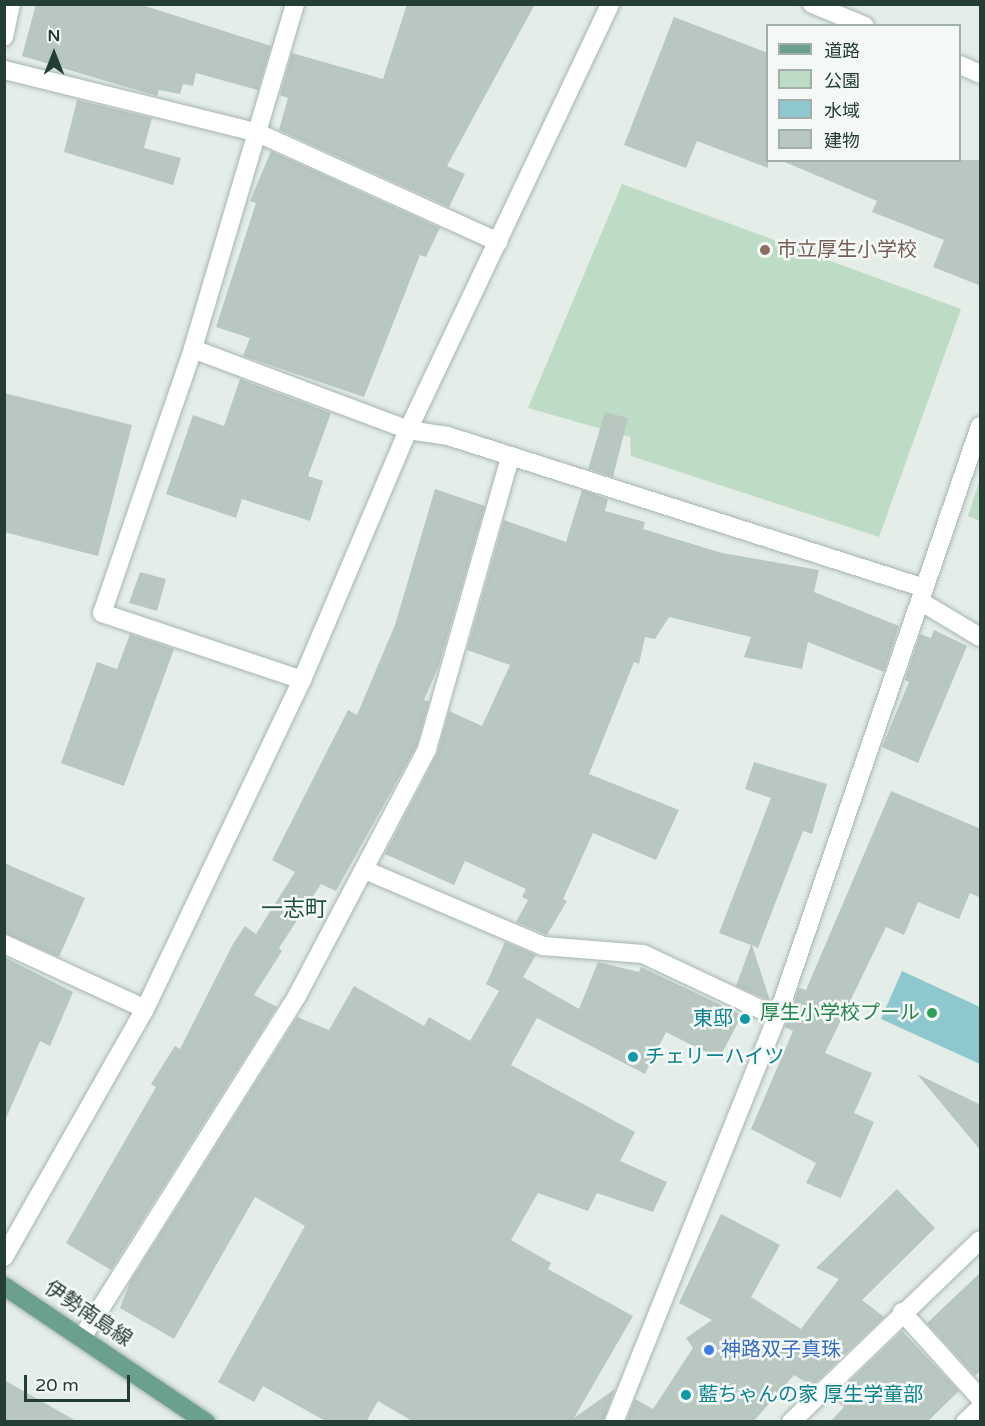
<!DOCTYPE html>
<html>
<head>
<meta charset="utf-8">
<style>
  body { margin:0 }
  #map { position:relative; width:985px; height:1426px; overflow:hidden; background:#e4ede8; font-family:"Varela Round","Noto Sans JP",sans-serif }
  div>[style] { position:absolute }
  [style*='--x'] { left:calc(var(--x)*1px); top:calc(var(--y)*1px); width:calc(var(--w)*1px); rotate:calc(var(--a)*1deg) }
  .green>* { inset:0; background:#bedcc5 }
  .water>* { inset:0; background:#8fc7ce }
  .building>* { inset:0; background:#b9c7c1 }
  .roads { filter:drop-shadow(0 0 2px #a7b5af) drop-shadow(0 0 2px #a7b5af) }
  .minor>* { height:18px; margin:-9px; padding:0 9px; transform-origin:9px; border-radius:9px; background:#fff }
  .major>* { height:18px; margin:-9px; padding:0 9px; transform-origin:9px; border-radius:9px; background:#6b9f90 }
  .dots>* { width:16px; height:16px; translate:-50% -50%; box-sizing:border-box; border:3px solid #f4f9f7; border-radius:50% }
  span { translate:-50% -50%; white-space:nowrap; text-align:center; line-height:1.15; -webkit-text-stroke:5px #f4f9f7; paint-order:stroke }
  .education-label { font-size:20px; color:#785e54 }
  .left { translate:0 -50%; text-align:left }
  .leisure-label { font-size:20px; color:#27864d }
  .right { translate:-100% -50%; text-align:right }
  .culture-label { font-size:20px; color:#0d838f }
  .street-label { font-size:20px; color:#243d35 }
  .shop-label { font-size:20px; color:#366cbe }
  .quarter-label { font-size:22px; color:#214e41 }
  .frame { position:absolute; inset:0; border:6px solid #243d35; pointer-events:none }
  .legend { position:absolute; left:766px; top:24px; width:195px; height:138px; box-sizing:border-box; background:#f4f9f7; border:2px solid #a1aea9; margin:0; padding:8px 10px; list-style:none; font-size:18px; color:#243d35 }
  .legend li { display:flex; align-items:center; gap:12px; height:30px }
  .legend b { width:30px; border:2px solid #a1aea9 }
  .north { position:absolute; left:24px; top:24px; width:60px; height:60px; -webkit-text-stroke:4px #f4f9f7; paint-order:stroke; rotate:0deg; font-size:16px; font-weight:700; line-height:24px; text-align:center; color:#243d35 }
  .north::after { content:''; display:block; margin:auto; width:21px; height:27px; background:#243d35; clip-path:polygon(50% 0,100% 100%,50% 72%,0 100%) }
  .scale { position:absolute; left:24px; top:1375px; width:106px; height:27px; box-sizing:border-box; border:3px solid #243d35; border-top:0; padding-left:8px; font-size:18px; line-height:21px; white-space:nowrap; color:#243d35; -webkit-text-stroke:4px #f4f9f7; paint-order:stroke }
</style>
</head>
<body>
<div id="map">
  <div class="green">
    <i style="clip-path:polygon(622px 184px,961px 309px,879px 537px,631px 456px,630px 437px,528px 408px)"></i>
    <i style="clip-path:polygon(980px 479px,980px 521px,968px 516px)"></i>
  </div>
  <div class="water">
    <i style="clip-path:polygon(902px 971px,980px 1007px,980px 1064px,881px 1019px)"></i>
  </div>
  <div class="building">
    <i style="clip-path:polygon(36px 4px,139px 4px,271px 46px,258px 90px,196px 73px,193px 86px,183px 84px,180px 94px,159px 90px,157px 96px,22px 56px)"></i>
    <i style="clip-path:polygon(407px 4px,535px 4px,447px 166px,465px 174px,449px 207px,279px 130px,288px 98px,280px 95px,292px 53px,383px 79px)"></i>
    <i style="clip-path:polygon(674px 17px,768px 53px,768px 168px,697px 141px,686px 168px,624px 145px)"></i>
    <i style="clip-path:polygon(77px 100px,152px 118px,144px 148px,181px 158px,173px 185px,64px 152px)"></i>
    <i style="clip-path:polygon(271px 151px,440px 228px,426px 257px,420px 255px,364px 397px,243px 356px,250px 338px,216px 327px,256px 203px,250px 201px)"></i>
    <i style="clip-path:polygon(780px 160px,981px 160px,981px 286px,933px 267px,944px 240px,872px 212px,877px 201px)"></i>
    <i style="clip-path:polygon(240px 379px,331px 413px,308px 476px,323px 481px,310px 521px,242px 499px,236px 518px,166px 494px,193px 415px,224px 426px)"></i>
    <i style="clip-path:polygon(4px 393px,132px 425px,98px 556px,4px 532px)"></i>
    <i style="clip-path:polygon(605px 412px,628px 418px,613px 477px,588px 469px)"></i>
    <i style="clip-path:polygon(435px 489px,485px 506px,439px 665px,424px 700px,429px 702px,417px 745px,336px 891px,321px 884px,279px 948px,282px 951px,254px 995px,277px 1007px,111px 1270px,66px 1243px,156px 1087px,151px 1084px,175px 1046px,180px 1049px,233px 944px,245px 926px,256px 934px,295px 872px,272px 860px,348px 710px,357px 715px,395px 625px)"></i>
    <i style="clip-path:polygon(582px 490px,608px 499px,605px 511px,645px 522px,643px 529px,722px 553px,819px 570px,814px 592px,899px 626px,884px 672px,808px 642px,802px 669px,744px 657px,751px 637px,669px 617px,655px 639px,645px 637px,639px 664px,634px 662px,589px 774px,679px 810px,656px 860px,593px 833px,563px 899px,567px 901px,547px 935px,516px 922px,528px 900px,522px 897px,526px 889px,465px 861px,454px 885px,385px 854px,437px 754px,449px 711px,482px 726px,510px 665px,467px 650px,504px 520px,566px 542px)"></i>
    <i style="clip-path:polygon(140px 572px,166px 579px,157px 611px,129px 603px)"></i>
    <i style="clip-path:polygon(934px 630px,967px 646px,918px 763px,882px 747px,909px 682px,905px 680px,920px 634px,931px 638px)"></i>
    <i style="clip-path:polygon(130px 634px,174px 649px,124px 786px,61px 763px,97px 662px,117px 669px)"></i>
    <i style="clip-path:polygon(754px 762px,827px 784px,812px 834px,803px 831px,758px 948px,752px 945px,770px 1001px,736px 986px,751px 945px,719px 933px,771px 798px,745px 789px)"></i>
    <i style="clip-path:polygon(891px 791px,981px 829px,981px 898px,970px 893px,959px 919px,918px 902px,904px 935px,886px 927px,825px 1053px,872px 1073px,854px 1113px,874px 1122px,841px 1198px,806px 1183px,816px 1163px,751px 1129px,793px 1031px,785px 1027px,799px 988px,806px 990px)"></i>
    <i style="clip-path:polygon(4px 863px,85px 898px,59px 957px,4px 933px)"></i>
    <i style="clip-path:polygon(505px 942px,536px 955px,523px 977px,579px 1009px,598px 962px,639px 972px,641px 967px,742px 1015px,719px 1059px,666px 1032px,645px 1074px,537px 1018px,511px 1065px,635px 1132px,620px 1161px,667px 1182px,653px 1212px,597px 1193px,588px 1211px,538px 1193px,511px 1240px,551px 1263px,548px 1269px,633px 1316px,574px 1418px,615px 1389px,603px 1422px,414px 1422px,378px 1401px,366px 1422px,327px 1422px,263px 1386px,254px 1402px,218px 1382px,305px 1226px,255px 1197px,174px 1339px,120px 1308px,130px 1282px,297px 1017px,329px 1030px,354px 986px,424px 1026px,429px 1017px,470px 1041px,499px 991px,486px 984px)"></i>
    <i style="clip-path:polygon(4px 957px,73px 992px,50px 1046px,40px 1041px,4px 1123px)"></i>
    <i style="clip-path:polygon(917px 1074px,981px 1105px,981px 1151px)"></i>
    <i style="clip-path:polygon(897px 1189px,935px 1228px,862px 1300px,884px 1317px,812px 1386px,794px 1375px,753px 1422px,626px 1422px,635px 1399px,653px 1409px,693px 1348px,686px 1338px,712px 1320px,679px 1303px,721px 1214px,780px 1245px,751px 1297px,801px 1329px,839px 1279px,816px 1268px)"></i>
    <i style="clip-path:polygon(981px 1272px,981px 1371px,975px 1376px,927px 1323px)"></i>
    <i style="clip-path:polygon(902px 1331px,959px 1391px,927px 1422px,830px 1422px,844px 1407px,832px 1398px)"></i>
    <i style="clip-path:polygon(4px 1380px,78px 1422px,4px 1422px)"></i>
  </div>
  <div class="roads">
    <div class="minor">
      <i style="--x:295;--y:4;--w:360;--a:106.5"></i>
      <i style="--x:193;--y:349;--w:279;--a:109"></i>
      <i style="--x:102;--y:613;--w:211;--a:18.5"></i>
      <i style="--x:812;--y:4;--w:57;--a:22.5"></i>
      <i style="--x:4;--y:37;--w:34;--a:-78"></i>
      <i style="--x:960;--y:65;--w:22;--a:24"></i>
      <i style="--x:4;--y:70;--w:262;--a:13.9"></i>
      <i style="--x:258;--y:133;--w:264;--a:24.4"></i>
      <i style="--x:193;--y:349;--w:230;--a:20.6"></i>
      <i style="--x:408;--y:430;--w:40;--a:8.5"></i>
      <i style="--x:448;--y:436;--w:500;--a:17.7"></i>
      <i style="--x:920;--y:601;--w:70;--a:31"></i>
      <i style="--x:365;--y:870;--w:194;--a:23.1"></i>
      <i style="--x:543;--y:946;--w:100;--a:4.6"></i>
      <i style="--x:643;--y:954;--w:148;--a:25.2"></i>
      <i style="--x:4;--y:944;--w:155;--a:24.7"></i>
      <i style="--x:4;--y:1257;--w:285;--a:-60.4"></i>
      <i style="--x:145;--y:1009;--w:365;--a:-64.5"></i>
      <i style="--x:302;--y:680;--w:272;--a:-67"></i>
      <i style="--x:408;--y:430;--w:471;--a:-64.6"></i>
      <i style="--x:902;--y:1312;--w:116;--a:47.8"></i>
      <i style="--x:83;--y:1336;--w:402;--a:-57.8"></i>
      <i style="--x:297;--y:996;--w:279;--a:-62.2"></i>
      <i style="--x:427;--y:749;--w:303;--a:-74.1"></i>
      <i style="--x:614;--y:1422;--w:437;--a:-68.1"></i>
      <i style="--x:777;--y:1017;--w:625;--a:-71.04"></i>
      <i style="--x:791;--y:1422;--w:262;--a:-43.9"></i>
      <i style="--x:965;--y:1422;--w:21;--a:-43"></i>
    </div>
    <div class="major">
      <i style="--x:4;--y:1286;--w:244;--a:34"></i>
    </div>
  </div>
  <div class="dots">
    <i style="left:765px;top:250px;background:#8d6e63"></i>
    <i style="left:932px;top:1013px;background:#2e9e5b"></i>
    <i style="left:745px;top:1019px;background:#0f9aa8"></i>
    <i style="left:633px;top:1057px;background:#0f9aa8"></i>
    <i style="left:709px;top:1350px;background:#3f7fe0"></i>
    <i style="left:686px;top:1395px;background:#0f9aa8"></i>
  </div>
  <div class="education-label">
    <span class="left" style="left:777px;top:250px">市立厚生小学校</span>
  </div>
  <div class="leisure-label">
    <span class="right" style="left:920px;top:1013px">厚生小学校プール</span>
  </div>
  <div class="culture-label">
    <span class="right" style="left:733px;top:1019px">東邸</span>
    <span class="left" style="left:645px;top:1057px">チェリーハイツ</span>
    <span class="left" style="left:698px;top:1395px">藍ちゃんの家 厚生学童部</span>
  </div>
  <div class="street-label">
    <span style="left:88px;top:1314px;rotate:34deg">伊勢南島線</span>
  </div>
  <div class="shop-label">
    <span class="left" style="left:721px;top:1350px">神路双子真珠</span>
  </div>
  <div class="quarter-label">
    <span style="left:294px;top:910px">一志町</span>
  </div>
  <div class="frame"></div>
  <ul class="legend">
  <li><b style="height:8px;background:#6b9f90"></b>道路</li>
  <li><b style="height:16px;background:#bedcc5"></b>公園</li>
  <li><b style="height:16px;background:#8fc7ce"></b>水域</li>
  <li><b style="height:16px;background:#b9c7c1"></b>建物</li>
  </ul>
  <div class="north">N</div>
  <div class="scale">20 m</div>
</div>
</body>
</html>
